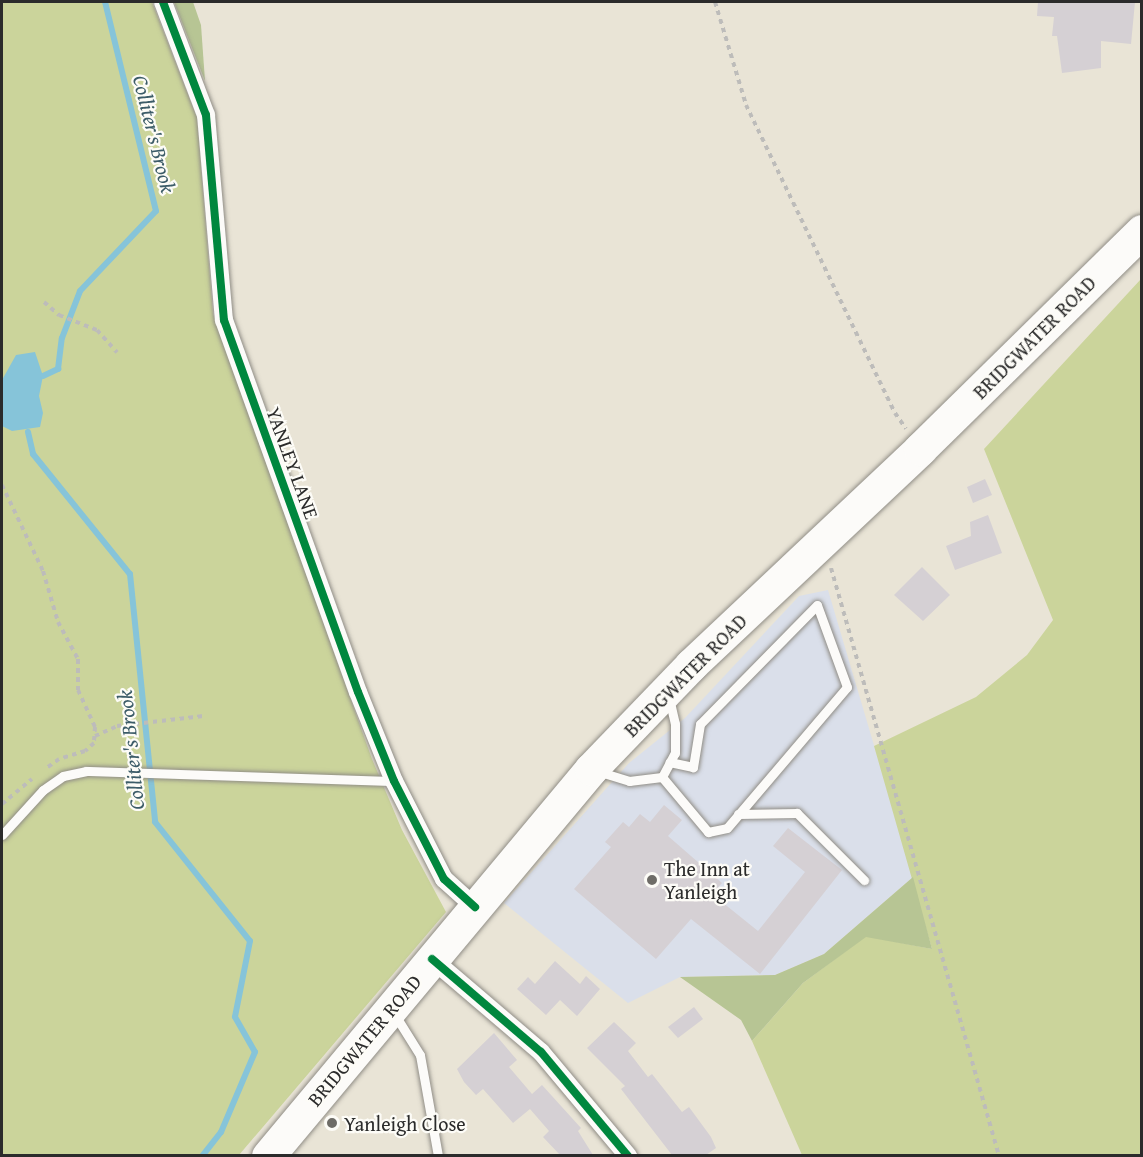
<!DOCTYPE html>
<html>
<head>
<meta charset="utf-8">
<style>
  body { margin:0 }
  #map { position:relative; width:1143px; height:1157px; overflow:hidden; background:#e9e4d6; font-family:"Gentium Book Plus",serif }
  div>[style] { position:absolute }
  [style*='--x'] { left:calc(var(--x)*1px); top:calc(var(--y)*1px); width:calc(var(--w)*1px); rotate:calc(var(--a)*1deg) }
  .built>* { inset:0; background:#dadfea }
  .green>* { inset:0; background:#cbd49b }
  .forest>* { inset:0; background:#b7c594 }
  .water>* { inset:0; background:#86c4d9 }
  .stream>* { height:6px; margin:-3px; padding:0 3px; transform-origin:3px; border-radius:3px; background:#86c4d9 }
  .building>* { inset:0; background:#d5d0d4 }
  .path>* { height:4px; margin-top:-2px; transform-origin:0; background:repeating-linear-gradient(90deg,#bdbcba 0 4.5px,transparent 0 9px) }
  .roads { filter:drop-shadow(0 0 2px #908d86) drop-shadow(0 0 2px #908d86) }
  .lane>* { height:9px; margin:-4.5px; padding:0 4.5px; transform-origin:4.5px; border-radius:4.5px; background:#fcfbf9 }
  .street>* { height:18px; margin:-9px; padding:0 9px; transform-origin:9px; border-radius:9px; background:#fcfbf9 }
  .highway>* { height:33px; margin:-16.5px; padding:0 16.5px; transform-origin:16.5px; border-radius:16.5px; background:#fcfbf9 }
  .cycleway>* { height:8px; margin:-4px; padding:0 4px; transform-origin:4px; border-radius:4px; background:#00873e }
  .dots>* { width:16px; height:16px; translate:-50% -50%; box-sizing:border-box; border:3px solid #fdfcf7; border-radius:50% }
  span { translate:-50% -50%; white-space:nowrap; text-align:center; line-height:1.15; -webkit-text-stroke:4.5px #fdfcf7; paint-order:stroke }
  .street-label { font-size:20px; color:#2b2b2b }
  .poi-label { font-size:20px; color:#2b2b2b }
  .left { translate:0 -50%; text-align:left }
  .water-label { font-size:21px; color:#3c5c68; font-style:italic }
  .frame { position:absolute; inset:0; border:3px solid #2b2b2b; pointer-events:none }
</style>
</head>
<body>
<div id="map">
  <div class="built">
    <i style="clip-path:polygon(828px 590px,913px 877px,824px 954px,775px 975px,680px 977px,628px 1003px,504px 903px,629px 763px,685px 718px,799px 596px)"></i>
  </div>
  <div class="green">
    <i style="clip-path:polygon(2px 2px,152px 2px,197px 118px,213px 314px,372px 759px,402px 830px,446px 912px,239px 1155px,2px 1156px)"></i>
    <i style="clip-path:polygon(1141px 279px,1141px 1155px,802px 1155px,752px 1041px,803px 983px,866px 936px,932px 949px,874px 746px,976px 697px,1027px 655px,1053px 620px,984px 449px)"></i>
  </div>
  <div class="forest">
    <i style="clip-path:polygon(174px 2px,193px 2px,201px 25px,205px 81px)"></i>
    <i style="clip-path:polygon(913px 877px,932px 949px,866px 937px,803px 983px,752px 1041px,741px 1020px,680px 977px,775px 975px,824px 954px)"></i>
  </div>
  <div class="water">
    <i style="clip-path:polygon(35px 352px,43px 376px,39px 396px,43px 413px,40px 427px,12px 431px,2px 426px,2px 380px,16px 355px)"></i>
  </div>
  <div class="stream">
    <i style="--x:43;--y:376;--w:17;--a:-25"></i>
    <i style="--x:58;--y:369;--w:31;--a:-83"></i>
    <i style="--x:62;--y:338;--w:50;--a:-69"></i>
    <i style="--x:80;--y:291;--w:110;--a:-46.5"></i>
    <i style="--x:156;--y:211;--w:215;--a:-103.7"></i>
    <i style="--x:28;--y:432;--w:23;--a:77"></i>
    <i style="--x:33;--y:454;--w:154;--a:51.1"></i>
    <i style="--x:130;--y:574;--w:249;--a:84.2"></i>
    <i style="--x:155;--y:822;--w:152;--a:51.4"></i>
    <i style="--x:250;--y:941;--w:77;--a:101.2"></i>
    <i style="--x:235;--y:1017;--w:40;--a:60.3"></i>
    <i style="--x:255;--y:1052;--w:87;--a:113"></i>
    <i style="--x:221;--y:1132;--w:31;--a:128"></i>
  </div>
  <div class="building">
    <i style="clip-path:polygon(1038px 2px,1135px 2px,1131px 44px,1101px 41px,1101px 68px,1062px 73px,1057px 36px,1052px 36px,1054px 17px,1037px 16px)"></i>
    <i style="clip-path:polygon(985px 479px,992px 495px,973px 503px,967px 487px)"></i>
    <i style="clip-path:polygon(988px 515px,1002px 553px,955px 570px,946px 546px,971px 536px,970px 522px)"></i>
    <i style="clip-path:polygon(922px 567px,950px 595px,923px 621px,894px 595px)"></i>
    <i style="clip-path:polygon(664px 805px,682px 820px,668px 836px,722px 883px,712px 894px,758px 931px,805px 872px,773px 846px,788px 828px,842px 870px,760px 974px,691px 919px,656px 959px,574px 889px,611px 847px,605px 842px,623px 822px,629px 827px,640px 814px,650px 822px)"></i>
    <i style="clip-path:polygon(555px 961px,580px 984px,586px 976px,600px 989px,577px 1016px,560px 1000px,546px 1015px,517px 989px,528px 977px,535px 984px)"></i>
    <i style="clip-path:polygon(694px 1007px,703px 1019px,678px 1038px,668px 1027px)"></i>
    <i style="clip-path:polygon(614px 1022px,636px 1043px,628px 1051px,648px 1077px,652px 1074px,682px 1112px,689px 1107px,711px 1137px,716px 1148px,706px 1155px,672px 1155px,621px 1089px,625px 1086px,587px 1048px)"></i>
    <i style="clip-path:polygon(494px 1033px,517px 1060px,509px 1067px,532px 1094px,542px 1085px,581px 1128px,578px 1131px,593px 1155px,560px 1155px,543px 1137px,549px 1131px,530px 1109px,513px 1123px,483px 1089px,476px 1095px,464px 1082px,457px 1069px)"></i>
  </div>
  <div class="path">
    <i style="--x:715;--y:2;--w:108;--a:73.2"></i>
    <i style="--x:746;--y:105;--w:342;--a:64.2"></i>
    <i style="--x:895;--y:413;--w:19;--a:55"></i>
    <i style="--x:44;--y:302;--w:20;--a:41"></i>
    <i style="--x:59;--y:315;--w:41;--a:21.5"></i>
    <i style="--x:97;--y:330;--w:30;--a:48"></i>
    <i style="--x:2;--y:485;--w:95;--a:64.5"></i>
    <i style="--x:43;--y:571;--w:53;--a:73.6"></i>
    <i style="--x:58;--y:622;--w:42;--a:61.6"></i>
    <i style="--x:78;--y:659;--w:31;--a:90"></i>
    <i style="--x:78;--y:690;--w:41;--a:65.3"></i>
    <i style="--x:95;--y:727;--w:16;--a:94"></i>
    <i style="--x:94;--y:743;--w:12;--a:138"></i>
    <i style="--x:85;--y:751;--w:27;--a:163"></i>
    <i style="--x:59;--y:759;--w:14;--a:144"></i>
    <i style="--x:831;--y:568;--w:612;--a:74.05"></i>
    <i style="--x:95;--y:736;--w:24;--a:-24"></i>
    <i style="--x:117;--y:726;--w:87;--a:-6.6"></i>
    <i style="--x:2;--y:804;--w:39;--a:-40"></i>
  </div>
  <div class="roads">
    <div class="lane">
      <i style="--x:597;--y:771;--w:34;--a:17"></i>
      <i style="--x:629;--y:781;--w:33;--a:-7"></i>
      <i style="--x:662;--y:777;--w:27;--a:-62"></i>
      <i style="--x:675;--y:753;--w:29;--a:-90"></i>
      <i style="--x:675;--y:724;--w:28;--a:-103"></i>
      <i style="--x:662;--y:777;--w:72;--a:50.1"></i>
      <i style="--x:708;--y:832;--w:19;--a:-12"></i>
      <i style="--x:727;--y:828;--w:185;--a:-49.6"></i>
      <i style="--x:847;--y:687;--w:87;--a:-110.1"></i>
      <i style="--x:817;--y:605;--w:167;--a:134.5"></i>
      <i style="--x:700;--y:724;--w:44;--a:99.2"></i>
      <i style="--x:693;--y:767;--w:24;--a:-168"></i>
      <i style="--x:738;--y:814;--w:59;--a:-1"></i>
      <i style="--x:797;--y:813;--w:95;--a:45"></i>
      <i style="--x:2;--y:835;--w:61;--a:-47.7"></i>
      <i style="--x:43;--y:790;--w:24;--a:-35"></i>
      <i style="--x:63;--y:776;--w:24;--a:-12"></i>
      <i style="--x:86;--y:771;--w:308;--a:1.9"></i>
      <i style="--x:395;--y:1015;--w:47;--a:58"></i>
      <i style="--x:420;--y:1055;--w:103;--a:79.9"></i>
    </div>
    <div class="street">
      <i style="--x:163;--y:2;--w:121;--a:69.2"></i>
      <i style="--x:206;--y:115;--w:206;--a:85"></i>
      <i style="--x:224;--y:320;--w:395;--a:70.2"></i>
      <i style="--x:358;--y:692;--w:96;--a:68"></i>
      <i style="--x:394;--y:781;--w:110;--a:63"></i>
      <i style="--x:444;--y:879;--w:42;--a:42.1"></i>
      <i style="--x:432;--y:959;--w:143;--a:40.5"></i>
      <i style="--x:541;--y:1052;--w:136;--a:50.1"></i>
    </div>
    <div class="highway">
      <i style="--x:268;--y:1156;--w:504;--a:-50.15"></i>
      <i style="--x:591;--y:769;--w:144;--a:-46.1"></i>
      <i style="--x:691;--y:665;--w:315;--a:-43.3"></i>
      <i style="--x:920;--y:449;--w:311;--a:-44.5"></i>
    </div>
  </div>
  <div class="cycleway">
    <i style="--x:163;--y:2;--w:121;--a:69.2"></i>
    <i style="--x:206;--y:115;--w:206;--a:85"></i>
    <i style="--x:224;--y:320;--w:395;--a:70.2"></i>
    <i style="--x:358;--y:692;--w:96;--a:68"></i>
    <i style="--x:394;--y:781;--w:110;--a:63"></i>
    <i style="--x:444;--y:879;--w:42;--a:42.1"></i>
    <i style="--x:432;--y:959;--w:143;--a:40.5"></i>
    <i style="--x:541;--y:1052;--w:136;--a:50.1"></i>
  </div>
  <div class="dots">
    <i style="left:652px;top:880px;background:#6e6c67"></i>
    <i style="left:332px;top:1123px;background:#6e6c67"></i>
  </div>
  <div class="street-label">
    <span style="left:1034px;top:337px;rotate:-45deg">BRIDGWATER ROAD</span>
    <span style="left:293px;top:463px;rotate:70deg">YANLEY LANE</span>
    <span style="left:685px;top:675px;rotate:-45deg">BRIDGWATER ROAD</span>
    <span style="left:364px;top:1040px;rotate:-50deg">BRIDGWATER ROAD</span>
  </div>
  <div class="poi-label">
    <span class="left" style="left:664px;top:880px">The Inn at<br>Yanleigh</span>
    <span class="left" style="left:344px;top:1123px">Yanleigh Close</span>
  </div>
  <div class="water-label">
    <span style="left:154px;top:134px;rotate:76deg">Colliter's Brook</span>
    <span style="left:131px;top:750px;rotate:-96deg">Colliter's Brook</span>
  </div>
  <div class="frame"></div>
</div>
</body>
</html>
